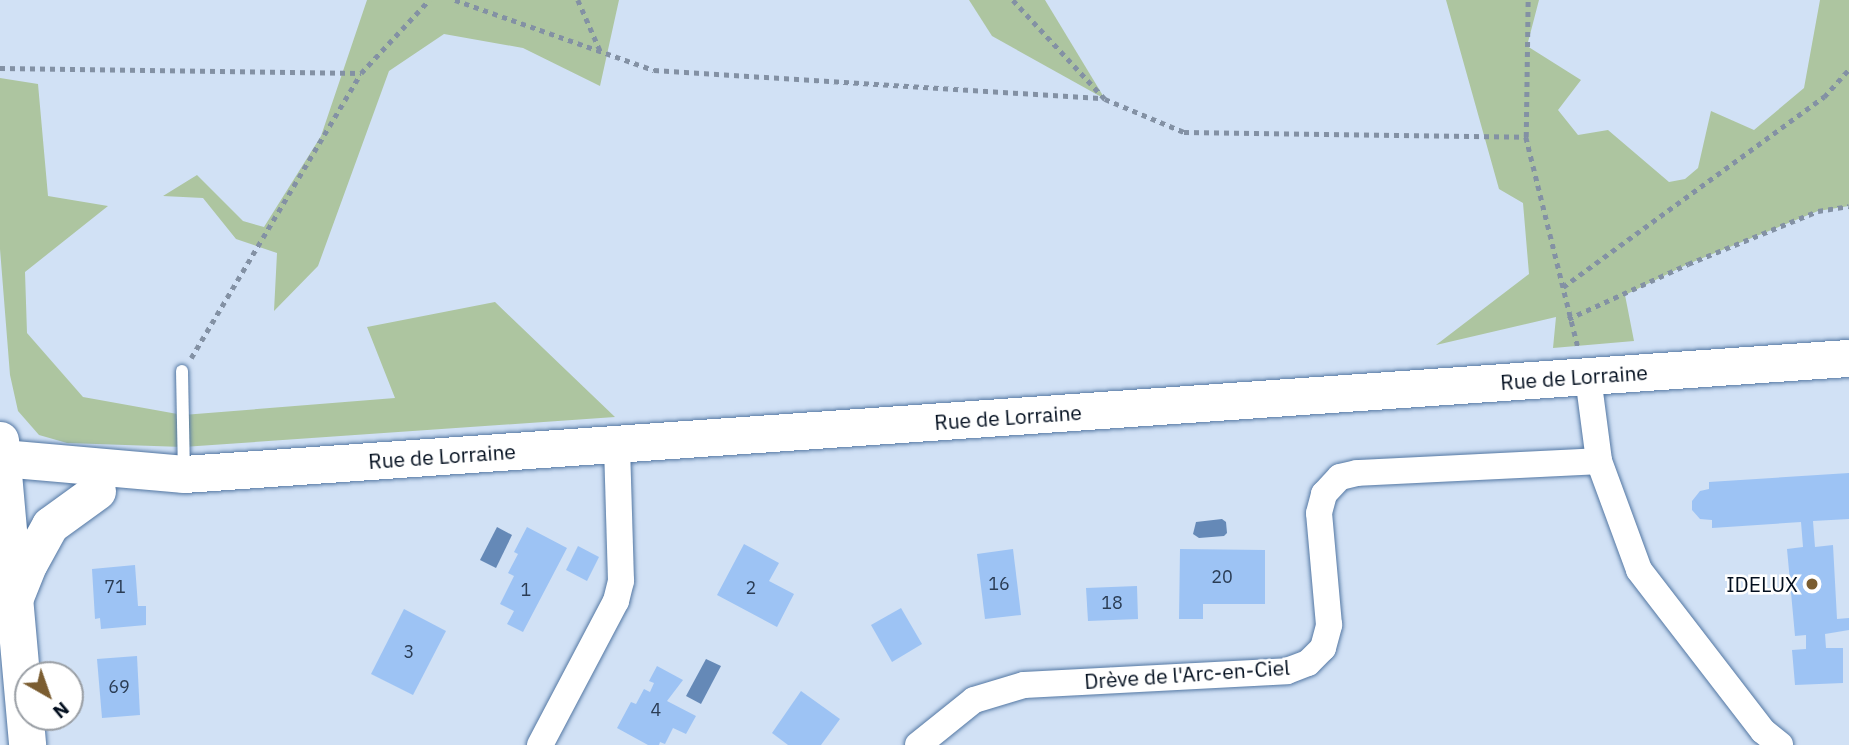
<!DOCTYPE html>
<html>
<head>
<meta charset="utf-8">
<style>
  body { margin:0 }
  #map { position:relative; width:1849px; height:745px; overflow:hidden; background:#d1e1f5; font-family:"IBM Plex Sans",sans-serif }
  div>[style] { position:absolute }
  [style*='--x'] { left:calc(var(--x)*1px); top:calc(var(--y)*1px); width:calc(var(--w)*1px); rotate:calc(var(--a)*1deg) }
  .green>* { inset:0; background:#adc5a0 }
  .water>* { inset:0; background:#6589b7 }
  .building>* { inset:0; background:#9dc3f4 }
  .path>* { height:4.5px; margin-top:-2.25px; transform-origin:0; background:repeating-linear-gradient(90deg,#8391a4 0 5px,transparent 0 10px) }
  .roads { filter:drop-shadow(0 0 2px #5377a3) drop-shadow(0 0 2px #5377a3) }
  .lane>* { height:12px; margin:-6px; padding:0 6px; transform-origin:6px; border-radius:6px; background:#fff }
  .street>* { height:26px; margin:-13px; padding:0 13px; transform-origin:13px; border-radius:13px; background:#fff }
  .secondary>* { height:37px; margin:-18.5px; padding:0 18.5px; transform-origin:18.5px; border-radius:18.5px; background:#fff }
  .dots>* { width:19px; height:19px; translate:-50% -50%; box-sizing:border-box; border:4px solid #fff; border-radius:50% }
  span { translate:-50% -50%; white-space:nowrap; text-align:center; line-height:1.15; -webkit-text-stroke:5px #fff; paint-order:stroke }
  .number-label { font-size:18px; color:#2a3c54 }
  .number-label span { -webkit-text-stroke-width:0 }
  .street-label { font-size:21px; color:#030f1f }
  .poi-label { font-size:21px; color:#030f1f }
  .right { translate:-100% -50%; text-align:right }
  .north { position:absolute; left:14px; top:661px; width:70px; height:70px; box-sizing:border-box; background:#fff; border:2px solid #9a9fa5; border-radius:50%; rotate:140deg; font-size:19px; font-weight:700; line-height:28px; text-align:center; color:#030f1f }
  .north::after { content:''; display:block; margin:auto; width:24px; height:32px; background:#7b5d31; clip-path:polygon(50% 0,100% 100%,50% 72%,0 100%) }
</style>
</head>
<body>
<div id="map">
  <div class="green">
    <i style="clip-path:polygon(367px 0,619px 0,600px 86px,523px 48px,444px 34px,389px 71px,318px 266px,274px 311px,277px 253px,236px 239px,203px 198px,163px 196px,197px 175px,243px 221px,264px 227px,321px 136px)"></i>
    <i style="clip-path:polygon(969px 0,1045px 0,1105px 99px,992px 36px)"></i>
    <i style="clip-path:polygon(1446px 0,1539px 0,1527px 46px,1581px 80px,1558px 110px,1578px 135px,1608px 130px,1669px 182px,1685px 179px,1698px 168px,1711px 111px,1754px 130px,1804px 88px,1820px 0,1849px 0,1849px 206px,1818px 211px,1688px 264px,1625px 295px,1634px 341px,1553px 348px,1556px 317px,1436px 345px,1529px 274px,1523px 203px,1499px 189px)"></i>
    <i style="clip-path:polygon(0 78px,38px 84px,48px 196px,108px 206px,25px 272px,27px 333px,83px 397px,183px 415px,395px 398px,367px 327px,495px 302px,615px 417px,183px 447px,67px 443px,39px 435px,18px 411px,10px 375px,0 249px)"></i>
  </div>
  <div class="water">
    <i style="clip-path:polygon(1222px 519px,1226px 522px,1227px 533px,1224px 536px,1199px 538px,1193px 534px,1196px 522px)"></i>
    <i style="clip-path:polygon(497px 527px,512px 535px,496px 568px,480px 560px)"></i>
    <i style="clip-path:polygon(706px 659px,721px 666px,701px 704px,686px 696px)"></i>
  </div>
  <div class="building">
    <i style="clip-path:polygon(1849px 473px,1849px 519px,1813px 521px,1815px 547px,1833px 545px,1837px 619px,1849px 618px,1849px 630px,1825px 634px,1826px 648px,1843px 648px,1843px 683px,1795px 685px,1792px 650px,1806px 649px,1806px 635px,1795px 636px,1787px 549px,1803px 547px,1801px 522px,1712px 528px,1712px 520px,1700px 519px,1692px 510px,1692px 501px,1700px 491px,1709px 489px,1709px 482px)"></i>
    <i style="clip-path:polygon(527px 527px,567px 548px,523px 632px,507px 624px,514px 611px,500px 604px,514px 576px,508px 573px,518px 554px,514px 552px)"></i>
    <i style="clip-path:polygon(744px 544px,779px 563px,769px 581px,794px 594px,777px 627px,717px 595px)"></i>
    <i style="clip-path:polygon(578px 546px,599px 557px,587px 581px,566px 570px)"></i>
    <i style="clip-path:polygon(1013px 549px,1021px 615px,985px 619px,977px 554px)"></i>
    <i style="clip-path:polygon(1180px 549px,1265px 550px,1265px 604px,1203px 604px,1203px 619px,1179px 619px)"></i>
    <i style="clip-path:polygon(135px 565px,138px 606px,146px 606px,146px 625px,101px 629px,100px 618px,95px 619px,92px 569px)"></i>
    <i style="clip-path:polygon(1137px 586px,1138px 619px,1088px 621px,1086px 588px)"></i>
    <i style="clip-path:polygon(901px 608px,922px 644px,892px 662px,871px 625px)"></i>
    <i style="clip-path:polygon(404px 609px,446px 631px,413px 695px,371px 674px)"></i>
    <i style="clip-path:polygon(137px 656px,140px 715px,102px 718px,97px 659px)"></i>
    <i style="clip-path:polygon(657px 666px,683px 680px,667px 701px,696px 716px,686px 734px,673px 728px,665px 744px,660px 742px,659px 745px,648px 745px,617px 728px,631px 702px,636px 704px,644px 689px,650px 692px,654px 683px,649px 681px)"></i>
    <i style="clip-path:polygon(801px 691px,840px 719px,821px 745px,788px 745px,772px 733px)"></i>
  </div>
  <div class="path">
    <i style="--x:455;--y:0;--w:211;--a:19.4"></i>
    <i style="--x:654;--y:70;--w:451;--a:3.6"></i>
    <i style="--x:578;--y:0;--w:55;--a:66.3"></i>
    <i style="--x:1013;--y:0;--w:135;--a:47.1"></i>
    <i style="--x:1105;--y:99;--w:86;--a:22.7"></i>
    <i style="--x:1184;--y:132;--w:342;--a:0.8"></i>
    <i style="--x:1526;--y:137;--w:137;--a:-89.2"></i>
    <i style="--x:0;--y:68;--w:361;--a:0.8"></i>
    <i style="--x:361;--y:73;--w:100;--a:-47"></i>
    <i style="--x:1526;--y:137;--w:216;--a:76.1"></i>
    <i style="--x:1563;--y:287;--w:323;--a:-36.1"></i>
    <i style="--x:1824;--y:97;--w:38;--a:-48"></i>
    <i style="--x:1568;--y:319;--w:132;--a:-24.6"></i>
    <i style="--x:1688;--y:264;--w:140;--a:-22.2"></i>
    <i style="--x:1818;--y:211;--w:31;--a:-9"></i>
    <i style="--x:191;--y:358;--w:330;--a:-59.2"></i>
  </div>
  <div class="roads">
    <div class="lane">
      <i style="--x:182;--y:371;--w:101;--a:88.9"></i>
    </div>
    <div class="street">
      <i style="--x:1588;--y:377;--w:85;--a:82.5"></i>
      <i style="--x:1599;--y:461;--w:116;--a:69.8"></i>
      <i style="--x:1639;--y:570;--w:203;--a:52.4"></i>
      <i style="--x:1763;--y:731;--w:22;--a:39"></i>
      <i style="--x:540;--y:745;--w:163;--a:-62.2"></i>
      <i style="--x:616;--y:601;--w:21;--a:-76"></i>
      <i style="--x:621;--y:581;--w:137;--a:-91.7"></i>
      <i style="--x:918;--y:745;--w:72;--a:-38.8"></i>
      <i style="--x:974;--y:700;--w:52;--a:-16.7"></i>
      <i style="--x:1024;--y:685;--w:263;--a:-3"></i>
      <i style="--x:1287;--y:671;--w:22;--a:-21"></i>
      <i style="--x:1308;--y:663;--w:21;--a:-45"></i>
      <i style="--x:1323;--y:648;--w:24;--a:-75"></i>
      <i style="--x:1329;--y:625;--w:112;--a:-95.1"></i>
      <i style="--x:1319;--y:513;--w:20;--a:-75"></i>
      <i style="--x:1324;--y:494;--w:23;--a:-47"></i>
      <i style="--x:1340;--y:477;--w:17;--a:-13"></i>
      <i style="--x:1357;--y:473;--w:242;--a:-2.8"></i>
    </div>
    <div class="secondary">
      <i style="--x:0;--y:440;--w:306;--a:84.9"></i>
      <i style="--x:2;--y:458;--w:183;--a:5"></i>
      <i style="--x:184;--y:474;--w:1669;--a:-3.99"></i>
      <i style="--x:15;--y:597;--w:37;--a:-68"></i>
      <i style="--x:29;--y:563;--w:43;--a:-61.1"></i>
      <i style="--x:50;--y:525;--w:58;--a:-35.9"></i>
    </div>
  </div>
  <div class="dots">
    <i style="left:1812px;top:584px;background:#7b5d31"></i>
  </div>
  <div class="number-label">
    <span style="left:1222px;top:577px">20</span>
    <span style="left:999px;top:584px">16</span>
    <span style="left:115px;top:587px">71</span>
    <span style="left:751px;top:588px">2</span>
    <span style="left:526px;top:590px">1</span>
    <span style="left:1112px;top:603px">18</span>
    <span style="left:409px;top:652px">3</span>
    <span style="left:119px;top:687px">69</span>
    <span style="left:656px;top:710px">4</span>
  </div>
  <div class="street-label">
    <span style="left:1574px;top:377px;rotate:-4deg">Rue de Lorraine</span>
    <span style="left:1008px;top:417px;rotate:-4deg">Rue de Lorraine</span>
    <span style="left:442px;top:456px;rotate:-4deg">Rue de Lorraine</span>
    <span style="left:1187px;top:674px;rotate:-4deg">Drève de l'Arc-en-Ciel</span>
  </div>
  <div class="poi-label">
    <span class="right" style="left:1798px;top:584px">IDELUX</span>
  </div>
  <div class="north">N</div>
</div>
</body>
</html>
